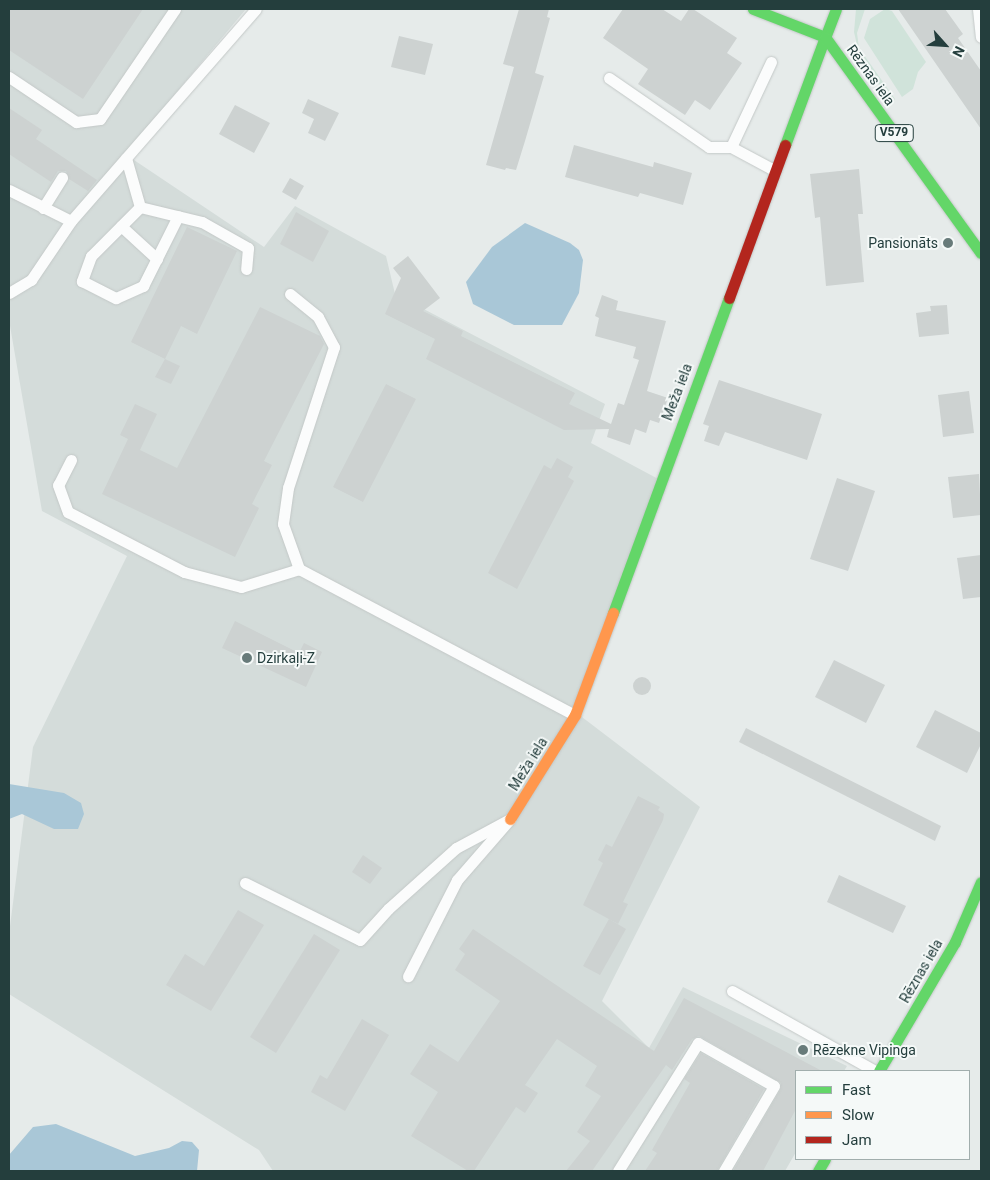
<!DOCTYPE html>
<html>
<head>
<meta charset="utf-8">
<style>
  body { margin:0 }
  #map { position:relative; width:990px; height:1180px; overflow:hidden; background:#e6ebea; font-family:Roboto,sans-serif }
  div>[style] { position:absolute }
  [style*='--x'] { left:calc(var(--x)*1px); top:calc(var(--y)*1px); width:calc(var(--w)*1px); rotate:calc(var(--a)*1deg) }
  .built>* { inset:0; background:#d4dcda }
  .green>* { inset:0; background:#d0e3da }
  .water>* { inset:0; background:#a9c7d7 }
  .building>* { inset:0; background:#cdd2d1 }
  .round { border-radius:50% }
  .roads { filter:drop-shadow(0 0 1px #c3c8c7) drop-shadow(0 0 1px #c3c8c7) }
  .lane>* { height:11px; margin:-5.5px; padding:0 5.5px; transform-origin:5.5px; border-radius:5.5px; background:#fbfcfc }
  .fast>* { height:11px; margin:-5.5px; padding:0 5.5px; transform-origin:5.5px; border-radius:5.5px; background:#63d668 }
  .slow>* { height:11px; margin:-5.5px; padding:0 5.5px; transform-origin:5.5px; border-radius:5.5px; background:#ff974d }
  .jam>* { height:11px; margin:-5.5px; padding:0 5.5px; transform-origin:5.5px; border-radius:5.5px; background:#b3261e }
  .dots>* { width:14px; height:14px; translate:-50% -50%; box-sizing:border-box; border:2px solid #f5f9f8; border-radius:50% }
  span { translate:-50% -50%; white-space:nowrap; text-align:center; line-height:1.15; -webkit-text-stroke:4px #f5f9f8; paint-order:stroke }
  .shield-label span { padding:1px 4px; background:#f5f9f8; border:1px solid; border-radius:4px; -webkit-text-stroke-width:0 }
  .shield-label { font-size:12px; color:#243e3d; font-weight:700 }
  .street-label { font-size:14px; color:#243e3d }
  .poi-label { font-size:14px; color:#243e3d }
  .right { translate:-100% -50%; text-align:right }
  .left { translate:0 -50%; text-align:left }
  .frame { position:absolute; inset:0; border:10px solid #243e3d; pointer-events:none }
  .legend { position:absolute; left:795px; top:1070px; width:175px; height:90px; box-sizing:border-box; background:#f5f9f8; border:1px solid #a1aead; margin:0; padding:6px 9px; list-style:none; font-size:15px; color:#243e3d }
  .legend li { display:flex; align-items:center; gap:10px; height:25px }
  .legend b { width:25px; border:1px solid #a1aead }
  .north { position:absolute; left:920px; top:20px; width:50px; height:50px; -webkit-text-stroke:4px #f5f9f8; paint-order:stroke; rotate:116deg; font-size:14px; font-weight:700; line-height:20px; text-align:center; color:#243e3d }
  .north::after { content:''; display:block; margin:auto; width:18px; height:22px; background:#243e3d; clip-path:polygon(50% 0,100% 100%,50% 72%,0 100%) }
</style>
</head>
<body>
<div id="map">
  <div class="built">
    <i style="clip-path:polygon(9px 9px,246px 9px,125px 154px,264px 247px,295px 206px,386px 256px,395px 294px,605px 404px,591px 443px,662px 481px,578px 714px,700px 807px,602px 1001px,649px 1048px,683px 987px,847px 1066px,844px 1071px,796px 1071px,796px 1152px,785px 1171px,273px 1171px,259px 1150px,9px 994px,9px 934px,33px 747px,127px 556px,42px 511px,9px 320px)"></i>
  </div>
  <div class="green">
    <i style="clip-path:polygon(856px 9px,865px 9px,857px 33px,859px 48px,895px 99px,892px 105px,859px 54px,854px 32px)"></i>
    <i style="clip-path:polygon(885px 9px,892px 11px,926px 62px,918px 72px,913px 89px,902px 97px,864px 38px,870px 19px)"></i>
  </div>
  <div class="water">
    <i style="clip-path:polygon(525px 223px,570px 243px,579px 250px,583px 260px,579px 293px,562px 325px,514px 325px,473px 304px,466px 282px,492px 247px)"></i>
    <i style="clip-path:polygon(9px 784px,64px 793px,81px 803px,84px 814px,78px 829px,54px 829px,22px 814px,9px 819px)"></i>
    <i style="clip-path:polygon(56px 1124px,135px 1156px,169px 1148px,182px 1141px,192px 1142px,199px 1150px,197px 1171px,9px 1171px,9px 1155px,33px 1127px)"></i>
  </div>
  <div class="building">
    <i style="clip-path:polygon(9px 9px,143px 9px,83px 99px,9px 50px)"></i>
    <i style="clip-path:polygon(519px 9px,549px 9px,547px 17px,550px 18px,535px 73px,544px 76px,525px 141px,516px 170px,506px 168px,505px 170px,486px 165px,514px 67px,503px 64px)"></i>
    <i style="clip-path:polygon(623px 9px,662px 9px,681px 21px,689px 9px,693px 9px,737px 38px,727px 53px,742px 63px,710px 110px,695px 100px,685px 115px,638px 84px,648px 69px,603px 38px)"></i>
    <i style="clip-path:polygon(898px 9px,945px 9px,963px 34px,958px 38px,981px 71px,981px 129px)"></i>
    <i style="clip-path:polygon(399px 36px,433px 44px,425px 75px,391px 67px)"></i>
    <i style="clip-path:polygon(308px 99px,339px 113px,325px 141px,308px 133px,314px 119px,302px 113px)"></i>
    <i style="clip-path:polygon(235px 105px,270px 123px,254px 153px,219px 134px)"></i>
    <i style="clip-path:polygon(9px 108px,42px 130px,36px 139px,97px 180px,88px 191px,69px 179px,66px 171px,58px 171px,51px 182px,9px 154px)"></i>
    <i style="clip-path:polygon(574px 145px,653px 167px,654px 162px,692px 173px,683px 205px,640px 193px,638px 197px,565px 177px)"></i>
    <i style="clip-path:polygon(859px 169px,863px 214px,858px 214px,864px 282px,826px 286px,820px 217px,815px 218px,810px 174px)"></i>
    <i style="clip-path:polygon(290px 178px,304px 186px,296px 200px,282px 192px)"></i>
    <i style="clip-path:polygon(296px 212px,329px 231px,313px 262px,280px 244px)"></i>
    <i style="clip-path:polygon(187px 227px,237px 251px,197px 334px,181px 326px,165px 359px,131px 342px)"></i>
    <i style="clip-path:polygon(408px 256px,440px 298px,423px 311px,463px 331px,461px 336px,575px 393px,569px 404px,611px 424px,618px 403px,624px 405px,639px 360px,633px 358px,636px 347px,595px 336px,599px 318px,595px 316px,602px 295px,618px 301px,616px 310px,666px 321px,647px 391px,668px 398px,659px 423px,650px 420px,646px 433px,635px 429px,630px 445px,607px 437px,609px 429px,564px 430px,426px 359px,435px 339px,385px 314px,401px 278px,393px 268px)"></i>
    <i style="clip-path:polygon(947px 305px,949px 334px,919px 337px,916px 313px,931px 311px,930px 306px)"></i>
    <i style="clip-path:polygon(260px 307px,320px 336px,324px 344px,264px 461px,272px 465px,252px 504px,259px 508px,235px 557px,102px 494px,128px 439px,120px 435px,135px 404px,157px 414px,140px 450px,177px 468px)"></i>
    <i style="clip-path:polygon(165px 359px,180px 366px,171px 384px,155px 377px)"></i>
    <i style="clip-path:polygon(719px 380px,822px 414px,807px 460px,725px 432px,719px 446px,704px 441px,709px 426px,703px 424px)"></i>
    <i style="clip-path:polygon(386px 384px,416px 399px,363px 502px,333px 487px)"></i>
    <i style="clip-path:polygon(969px 391px,974px 433px,943px 437px,938px 395px)"></i>
    <i style="clip-path:polygon(557px 458px,573px 467px,568px 477px,574px 481px,517px 589px,488px 573px,544px 465px,551px 469px)"></i>
    <i style="clip-path:polygon(979px 474px,981px 515px,953px 518px,948px 477px)"></i>
    <i style="clip-path:polygon(837px 478px,875px 491px,848px 571px,810px 559px)"></i>
    <i style="clip-path:polygon(981px 555px,981px 597px,963px 599px,957px 558px)"></i>
    <i style="clip-path:polygon(235px 621px,299px 653px,304px 643px,322px 652px,306px 687px,222px 648px)"></i>
    <i style="clip-path:polygon(834px 660px,885px 685px,866px 723px,815px 697px)"></i>
    <i class="round" style="left:633px;top:677px;width:18px;height:18px"></i>
    <i style="clip-path:polygon(935px 710px,981px 733px,981px 744px,967px 773px,916px 747px)"></i>
    <i style="clip-path:polygon(746px 728px,941px 826px,935px 841px,739px 742px)"></i>
    <i style="clip-path:polygon(638px 796px,660px 807px,658px 810px,664px 814px,663px 820px,623px 902px,628px 904px,618px 924px,583px 905px,603px 863px,598px 860px,606px 844px,612px 847px)"></i>
    <i style="clip-path:polygon(363px 855px,382px 868px,370px 884px,352px 872px)"></i>
    <i style="clip-path:polygon(839px 875px,906px 906px,893px 933px,827px 902px)"></i>
    <i style="clip-path:polygon(238px 910px,264px 925px,211px 1011px,166px 985px,185px 954px,204px 966px)"></i>
    <i style="clip-path:polygon(609px 919px,626px 929px,600px 975px,583px 966px)"></i>
    <i style="clip-path:polygon(473px 929px,654px 1051px,684px 998px,822px 1071px,796px 1071px,796px 1109px,763px 1171px,733px 1171px,780px 1090px,781px 1083px,699px 1036px,692px 1039px,672px 1070px,666px 1065px,592px 1171px,566px 1171px,590px 1141px,577px 1132px,601px 1096px,585px 1086px,597px 1066px,557px 1039px,525px 1085px,538px 1093px,525px 1113px,516px 1107px,474px 1171px,468px 1171px,411px 1136px,438px 1092px,410px 1074px,430px 1044px,458px 1062px,500px 1001px,455px 970px,465px 954px,459px 949px)"></i>
    <i style="clip-path:polygon(314px 934px,340px 950px,276px 1053px,250px 1037px)"></i>
    <i style="clip-path:polygon(362px 1019px,389px 1035px,345px 1111px,311px 1092px,320px 1075px,327px 1079px)"></i>
    <i style="clip-path:polygon(701px 1053px,764px 1089px,717px 1171px,645px 1171px,657px 1153px,652px 1150px,690px 1083px,684px 1079px)"></i>
  </div>
  <div class="roads">
    <div class="lane">
      <i style="--x:978;--y:9;--w:28;--a:84"></i>
      <i style="--x:771;--y:62;--w:94;--a:115.2"></i>
      <i style="--x:731;--y:147;--w:49;--a:28.1"></i>
      <i style="--x:9;--y:77;--w:81;--a:33.9"></i>
      <i style="--x:76;--y:122;--w:24;--a:-7"></i>
      <i style="--x:100;--y:119;--w:133;--a:-55.7"></i>
      <i style="--x:609;--y:78;--w:121;--a:34.6"></i>
      <i style="--x:709;--y:147;--w:22;--a:0"></i>
      <i style="--x:126;--y:158;--w:51;--a:74.1"></i>
      <i style="--x:140;--y:207;--w:64;--a:13.6"></i>
      <i style="--x:202;--y:222;--w:53;--a:29.5"></i>
      <i style="--x:248;--y:248;--w:21;--a:95"></i>
      <i style="--x:9;--y:190;--w:69;--a:26.6"></i>
      <i style="--x:140;--y:207;--w:69;--a:135"></i>
      <i style="--x:91;--y:256;--w:27;--a:110"></i>
      <i style="--x:82;--y:281;--w:38;--a:27"></i>
      <i style="--x:116;--y:298;--w:30;--a:-24"></i>
      <i style="--x:143;--y:286;--w:78;--a:-63.4"></i>
      <i style="--x:43;--y:208;--w:36;--a:-58"></i>
      <i style="--x:121;--y:226;--w:49;--a:42.5"></i>
      <i style="--x:9;--y:293;--w:26;--a:-31"></i>
      <i style="--x:31;--y:280;--w:71;--a:-55.9"></i>
      <i style="--x:71;--y:221;--w:281;--a:-48.9"></i>
      <i style="--x:290;--y:294;--w:36;--a:39"></i>
      <i style="--x:318;--y:317;--w:34;--a:62"></i>
      <i style="--x:334;--y:347;--w:148;--a:108.1"></i>
      <i style="--x:288;--y:488;--w:36;--a:98"></i>
      <i style="--x:283;--y:524;--w:48;--a:70.4"></i>
      <i style="--x:71;--y:460;--w:28;--a:117"></i>
      <i style="--x:58;--y:485;--w:29;--a:70"></i>
      <i style="--x:68;--y:512;--w:131;--a:27.3"></i>
      <i style="--x:184;--y:572;--w:59;--a:14.7"></i>
      <i style="--x:241;--y:587;--w:61;--a:-17.2"></i>
      <i style="--x:299;--y:569;--w:312;--a:27.9"></i>
      <i style="--x:245;--y:883;--w:128;--a:26.4"></i>
      <i style="--x:360;--y:940;--w:42;--a:-47.9"></i>
      <i style="--x:388;--y:909;--w:91;--a:-41.9"></i>
      <i style="--x:456;--y:848;--w:61;--a:-28.2"></i>
      <i style="--x:510;--y:819;--w:81;--a:131"></i>
      <i style="--x:457;--y:880;--w:108;--a:117"></i>
      <i style="--x:732;--y:991;--w:164;--a:29.2"></i>
      <i style="--x:618;--y:1171;--w:151;--a:-58"></i>
      <i style="--x:698;--y:1043;--w:87;--a:29.5"></i>
      <i style="--x:774;--y:1086;--w:99;--a:120.5"></i>
    </div>
    <div class="fast">
      <i style="--x:753;--y:9;--w:77;--a:21.3"></i>
      <i style="--x:825;--y:37;--w:115;--a:110.3"></i>
      <i style="--x:836;--y:9;--w:30;--a:111"></i>
      <i style="--x:825;--y:37;--w:266;--a:54.2"></i>
      <i style="--x:613;--y:613;--w:336;--a:-69.8"></i>
      <i style="--x:879;--y:1071;--w:150;--a:-59.5"></i>
      <i style="--x:955;--y:942;--w:65;--a:-66.6"></i>
      <i style="--x:818;--y:1171;--w:14;--a:-60"></i>
    </div>
    <div class="slow">
      <i style="--x:510;--y:819;--w:123;--a:-58"></i>
      <i style="--x:575;--y:715;--w:109;--a:-69.6"></i>
    </div>
    <div class="jam">
      <i style="--x:729;--y:298;--w:163;--a:-69.9"></i>
    </div>
  </div>
  <div class="dots">
    <i style="left:948px;top:243px;background:#687b7a"></i>
    <i style="left:247px;top:658px;background:#687b7a"></i>
    <i style="left:803px;top:1050px;background:#687b7a"></i>
  </div>
  <div class="shield-label">
    <span style="left:894px;top:133px">V579</span>
  </div>
  <div class="street-label">
    <span style="left:871px;top:75px;rotate:54deg">Rēznas iela</span>
    <span style="left:677px;top:392px;rotate:-69deg">Meža iela</span>
    <span style="left:528px;top:764px;rotate:-58deg">Meža iela</span>
    <span style="left:921px;top:971px;rotate:-60deg">Rēznas iela</span>
  </div>
  <div class="poi-label">
    <span class="right" style="left:938px;top:243px">Pansionāts</span>
    <span class="left" style="left:257px;top:658px">Dzirkaļi-Z</span>
    <span class="left" style="left:813px;top:1050px">Rēzekne Vipinga</span>
  </div>
  <div class="frame"></div>
  <ul class="legend">
  <li><b style="height:6px;background:#63d668"></b>Fast</li>
  <li><b style="height:6px;background:#ff974d"></b>Slow</li>
  <li><b style="height:6px;background:#b3261e"></b>Jam</li>
  </ul>
  <div class="north">N</div>
</div>
</body>
</html>
